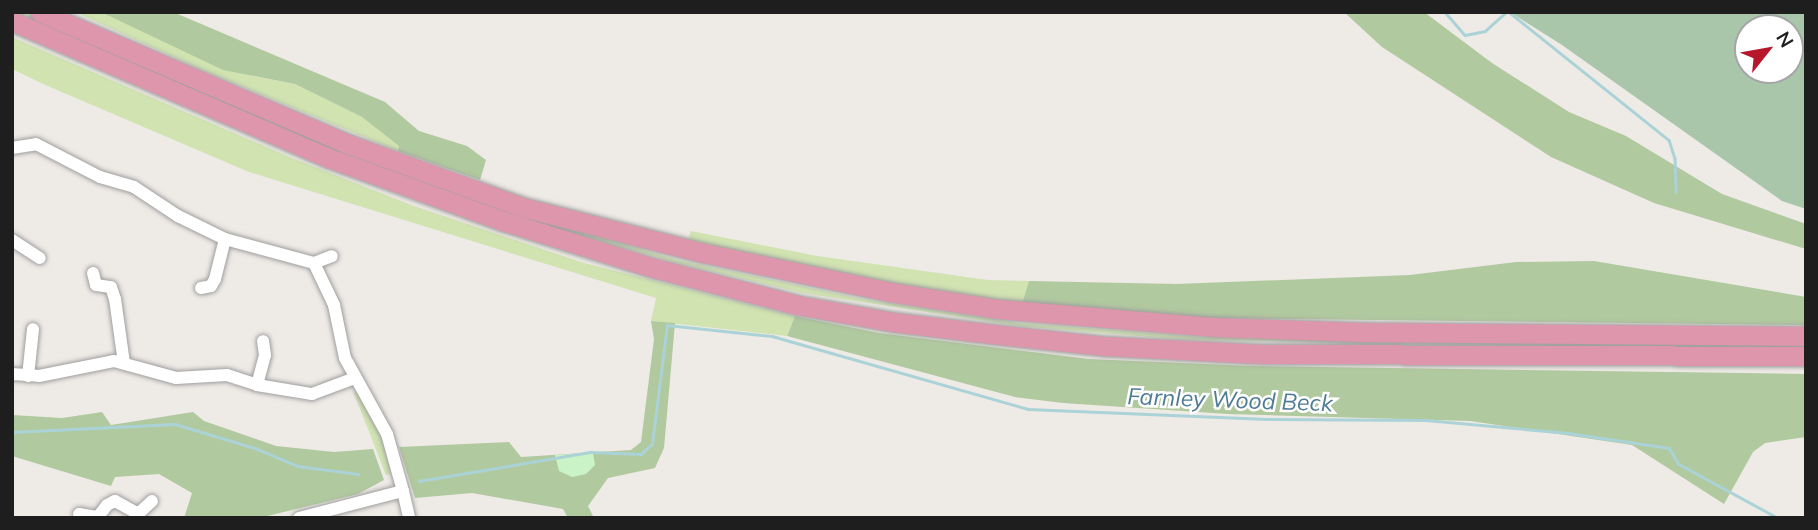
<!DOCTYPE html>
<html>
<head>
<meta charset="utf-8">
<style>
  body { margin:0 }
  #map { position:relative; width:1818px; height:530px; overflow:hidden; background:#eeeae6; font-family:Mulish,sans-serif }
  div>[style] { position:absolute }
  [style*='--x'] { left:calc(var(--x)*1px); top:calc(var(--y)*1px); width:calc(var(--w)*1px); rotate:calc(var(--a)*1deg) }
  .grass>* { inset:0; background:#d0e3b1 }
  .forest>* { inset:0; background:#b1c99f }
  .cemetery>* { inset:0; background:#a9c5aa }
  .park>* { inset:0; background:#caf3c8 }
  .stream>* { height:2.5px; margin:-1.25px; padding:0 1.25px; transform-origin:1.25px; border-radius:1.25px; background:#abd3d7 }
  .roads { filter:drop-shadow(0 0 2px #9f9f9f) drop-shadow(0 0 2px #9f9f9f) }
  .minor>* { height:12px; margin:-6px; padding:0 6px; transform-origin:6px; border-radius:6px; background:#fff }
  .highway>* { height:19px; margin:-9.5px; padding:0 9.5px; transform-origin:9.5px; border-radius:9.5px; background:#dd96ac }
  span { translate:-50% -50%; white-space:nowrap; text-align:center; line-height:1.15; -webkit-text-stroke:5px #fff; paint-order:stroke }
  .water-label { font-size:23px; color:#4e7b95; font-style:italic }
  .frame { position:absolute; inset:0; border:14px solid #1e1e1e; pointer-events:none }
  .north { position:absolute; left:1734px; top:14px; width:70px; height:70px; box-sizing:border-box; background:#fff; border:2px solid #a5a5a5; border-radius:50%; rotate:59deg; font-size:19px; font-weight:700; line-height:28px; text-align:center; color:#1e1e1e }
  .north::after { content:''; display:block; margin:auto; width:24px; height:32px; background:#b7162b; clip-path:polygon(50% 0,100% 100%,50% 72%,0 100%) }
</style>
</head>
<body>
<div id="map">
  <div class="grass">
    <i style="clip-path:polygon(15px 12px,25px 12px,518px 213px,678px 260px,862px 299px,1019px 323px,1201px 337px,1736px 344px,1734px 348px,1187px 340px,1018px 326px,803px 293px,677px 263px,516px 217px,363px 162px)"></i>
    <i style="clip-path:polygon(75px 12px,101px 12px,252px 76px,295px 84px,362px 117px,400px 146px,398px 151px,202px 70px)"></i>
    <i style="clip-path:polygon(12px 37px,292px 158px,414px 206px,584px 263px,795px 316px,787px 336px,651px 321px,656px 298px,249px 172px,43px 84px,12px 69px)"></i>
    <i style="clip-path:polygon(691px 231px,817px 256px,988px 280px,1029px 281px,1022px 304px,920px 290px,687px 242px)"></i>
    <i style="clip-path:polygon(353px 391px,360px 394px,367px 405px,384px 441px,391px 474px,386px 475px)"></i>
  </div>
  <div class="forest">
    <i style="clip-path:polygon(101px 12px,173px 12px,385px 102px,419px 131px,467px 146px,486px 160px,480px 180px,398px 151px,399px 146px,362px 117px,295px 84px,223px 70px)"></i>
    <i style="clip-path:polygon(1344px 12px,1424px 12px,1492px 63px,1569px 112px,1626px 136px,1722px 194px,1806px 224px,1806px 249px,1654px 203px,1551px 157px,1382px 47px)"></i>
    <i style="clip-path:polygon(1594px 261px,1806px 297px,1806px 325px,1205px 318px,1022px 304px,1029px 281px,1176px 284px,1410px 275px,1516px 262px)"></i>
    <i style="clip-path:polygon(795px 316px,879px 333px,1089px 359px,1253px 366px,1806px 374px,1806px 437px,1765px 443px,1753px 452px,1724px 504px,1632px 445px,1470px 421px,1228px 414px,1063px 403px,1015px 397px,787px 336px)"></i>
    <i style="clip-path:polygon(651px 321px,675px 323px,664px 448px,655px 468px,608px 478px,588px 506px,594px 518px,568px 518px,563px 509px,472px 493px,415px 498px,399px 447px,509px 442px,521px 457px,631px 450px,641px 442px,654px 339px)"></i>
    <i style="clip-path:polygon(102px 412px,111px 425px,193px 412px,204px 421px,276px 446px,334px 452px,373px 449px,384px 480px,358px 494px,259px 518px,184px 518px,192px 493px,159px 474px,115px 477px,111px 486px,12px 456px,12px 415px,62px 418px)"></i>
  </div>
  <div class="cemetery">
    <i style="clip-path:polygon(evenodd,1510px 12px,1806px 12px,1806px 209px,1782px 201px,1562px 45px,1510px 12px,1748px 28px,1790px 28px,1790px 70px,1748px 70px,1748px 28px)"></i>
  </div>
  <div class="park">
    <i style="clip-path:polygon(593px 453px,595px 465px,586px 474px,572px 477px,559px 471px,555px 455px)"></i>
  </div>
  <div class="stream">
    <i style="--x:1445;--y:12;--w:30;--a:49"></i>
    <i style="--x:1465;--y:35;--w:20;--a:-11"></i>
    <i style="--x:1485;--y:31;--w:28;--a:-42"></i>
    <i style="--x:1509;--y:12;--w:205;--a:38.7"></i>
    <i style="--x:1669;--y:140;--w:19;--a:72"></i>
    <i style="--x:1675;--y:158;--w:34;--a:88"></i>
    <i style="--x:12;--y:432;--w:163;--a:-2.8"></i>
    <i style="--x:175;--y:424;--w:84;--a:16.7"></i>
    <i style="--x:255;--y:448;--w:47;--a:22.7"></i>
    <i style="--x:298;--y:466;--w:61;--a:7.6"></i>
    <i style="--x:419;--y:481;--w:173;--a:-9.6"></i>
    <i style="--x:590;--y:452;--w:51;--a:2.2"></i>
    <i style="--x:641;--y:454;--w:15;--a:-42"></i>
    <i style="--x:652;--y:444;--w:120;--a:-82.8"></i>
    <i style="--x:667;--y:325;--w:106;--a:6"></i>
    <i style="--x:772;--y:336;--w:266;--a:15.9"></i>
    <i style="--x:1028;--y:409;--w:239;--a:2.4"></i>
    <i style="--x:1267;--y:419;--w:159;--a:0.4"></i>
    <i style="--x:1426;--y:420;--w:143;--a:5.2"></i>
    <i style="--x:1568;--y:433;--w:102;--a:8.4"></i>
    <i style="--x:1669;--y:448;--w:19;--a:58"></i>
    <i style="--x:1679;--y:464;--w:113;--a:28.6"></i>
  </div>
  <div class="roads">
    <div class="minor">
      <i style="--x:12;--y:148;--w:24;--a:-9"></i>
      <i style="--x:36;--y:144;--w:72;--a:27.3"></i>
      <i style="--x:100;--y:177;--w:35;--a:16"></i>
      <i style="--x:134;--y:187;--w:53;--a:33.4"></i>
      <i style="--x:178;--y:216;--w:52;--a:26.1"></i>
      <i style="--x:225;--y:239;--w:92;--a:15.1"></i>
      <i style="--x:314;--y:263;--w:47;--a:64.5"></i>
      <i style="--x:334;--y:305;--w:54;--a:78.3"></i>
      <i style="--x:345;--y:358;--w:87;--a:61.1"></i>
      <i style="--x:387;--y:434;--w:59;--a:74.3"></i>
      <i style="--x:12;--y:240;--w:33;--a:33"></i>
      <i style="--x:314;--y:263;--w:19;--a:-21"></i>
      <i style="--x:93;--y:273;--w:12;--a:76"></i>
      <i style="--x:96;--y:285;--w:15;--a:8"></i>
      <i style="--x:111;--y:287;--w:13;--a:72"></i>
      <i style="--x:115;--y:299;--w:65;--a:82"></i>
      <i style="--x:201;--y:288;--w:10;--a:-11"></i>
      <i style="--x:211;--y:286;--w:8;--a:-60"></i>
      <i style="--x:215;--y:279;--w:41;--a:-76"></i>
      <i style="--x:12;--y:374;--w:27;--a:4"></i>
      <i style="--x:39;--y:376;--w:76;--a:-11.3"></i>
      <i style="--x:114;--y:361;--w:64;--a:15.3"></i>
      <i style="--x:176;--y:378;--w:51;--a:-3.4"></i>
      <i style="--x:227;--y:375;--w:32;--a:18"></i>
      <i style="--x:257;--y:385;--w:56;--a:9.3"></i>
      <i style="--x:312;--y:394;--w:46;--a:-20.4"></i>
      <i style="--x:28;--y:376;--w:47;--a:-83.9"></i>
      <i style="--x:257;--y:385;--w:31;--a:-75"></i>
      <i style="--x:265;--y:355;--w:14;--a:-98"></i>
      <i style="--x:79;--y:514;--w:18;--a:9"></i>
      <i style="--x:97;--y:518;--w:16;--a:-52"></i>
      <i style="--x:107;--y:505;--w:9;--a:-27"></i>
      <i style="--x:115;--y:501;--w:26;--a:29"></i>
      <i style="--x:138;--y:514;--w:19;--a:-43"></i>
      <i style="--x:299;--y:518;--w:107;--a:-14.6"></i>
      <i style="--x:403;--y:491;--w:28;--a:77"></i>
    </div>
    <div class="highway">
      <i style="--x:40;--y:12;--w:335;--a:23.2"></i>
      <i style="--x:348;--y:144;--w:185;--a:19.9"></i>
      <i style="--x:522;--y:207;--w:188;--a:14.2"></i>
      <i style="--x:704;--y:253;--w:190;--a:11.8"></i>
      <i style="--x:890;--y:292;--w:110;--a:8.9"></i>
      <i style="--x:999;--y:309;--w:217;--a:4.8"></i>
      <i style="--x:1215;--y:327;--w:145;--a:2"></i>
      <i style="--x:1360;--y:332;--w:446;--a:0.5"></i>
      <i style="--x:12;--y:21;--w:345;--a:23.4"></i>
      <i style="--x:329;--y:158;--w:185;--a:19.9"></i>
      <i style="--x:503;--y:221;--w:158;--a:17.3"></i>
      <i style="--x:654;--y:268;--w:148;--a:14.5"></i>
      <i style="--x:797;--y:305;--w:97;--a:10"></i>
      <i style="--x:893;--y:322;--w:100;--a:6.9"></i>
      <i style="--x:992;--y:334;--w:114;--a:6.1"></i>
      <i style="--x:1105;--y:346;--w:157;--a:2.9"></i>
      <i style="--x:1262;--y:354;--w:544;--a:0.21"></i>
    </div>
  </div>
  <div class="water-label">
    <span style="left:1230px;top:400px;rotate:2deg">Farnley Wood Beck</span>
  </div>
  <div class="frame"></div>
  <div class="north">N</div>
</div>
</body>
</html>
